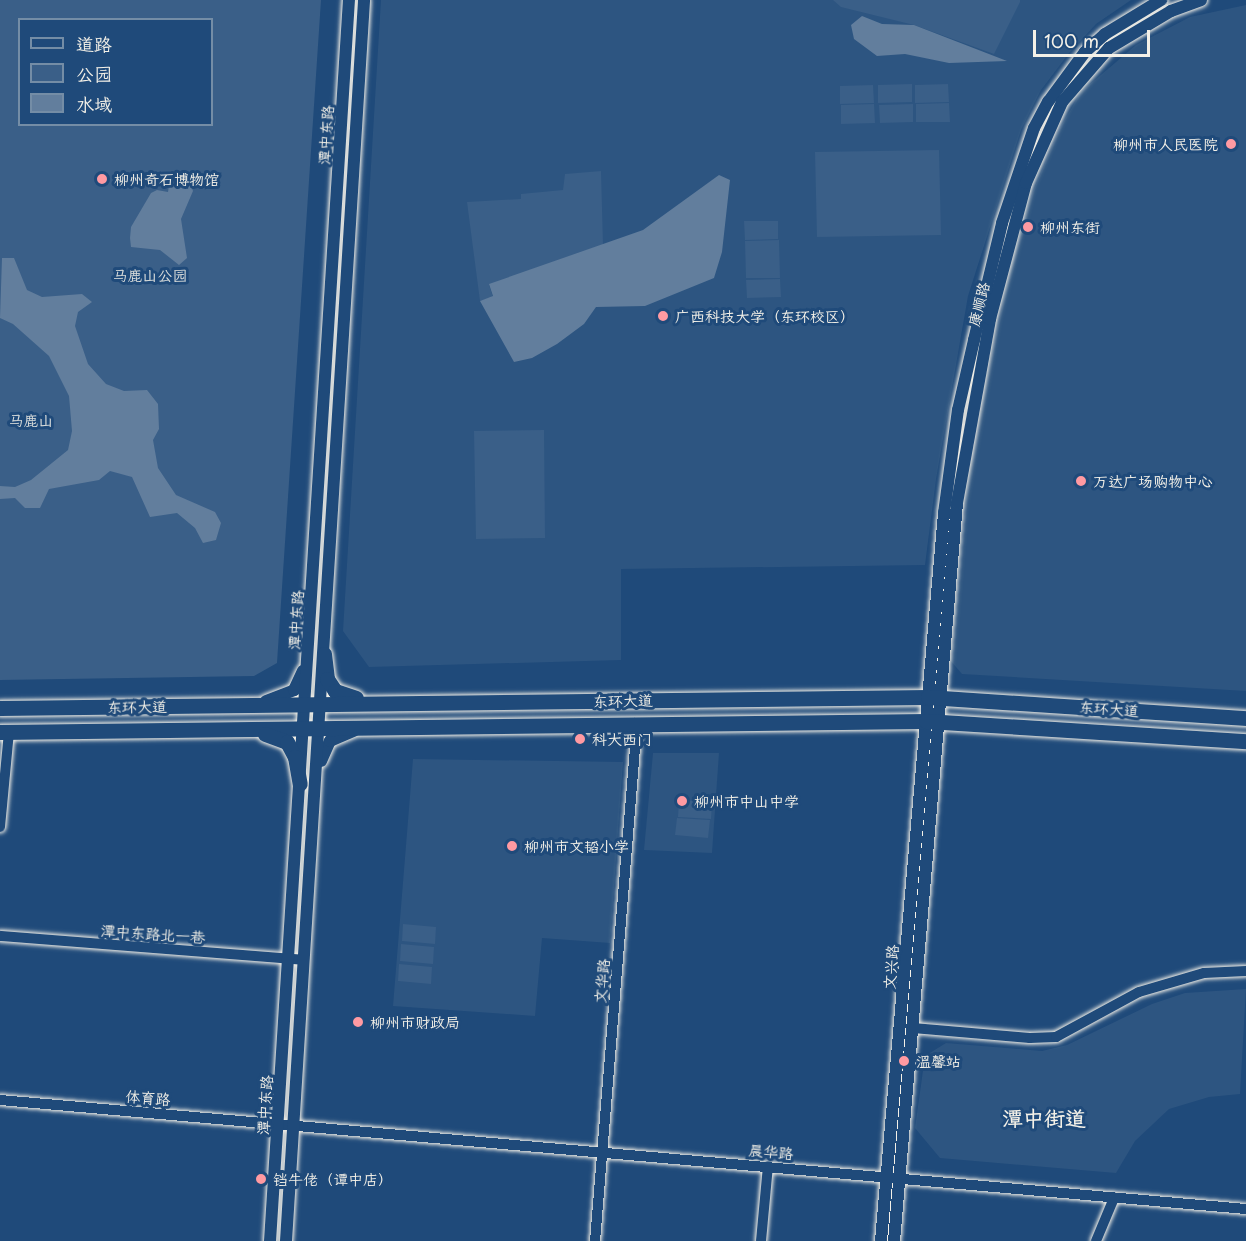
<!DOCTYPE html>
<html>
<head>
<meta charset="utf-8">
<style>
  body { margin:0 }
  #map { position:relative; width:1246px; height:1241px; overflow:hidden; background:#1f4a7a; font-family:"Playpen Sans","LXGW WenKai TC",sans-serif }
  div>[style] { position:absolute }
  [style*='--x'] { left:calc(var(--x)*1px); top:calc(var(--y)*1px); width:calc(var(--w)*1px); rotate:calc(var(--a)*1deg) }
  .built>* { inset:0; background:#2d5581 }
  .green>* { inset:0; background:#3a5f88 }
  .water>* { inset:0; background:#627e9d }
  .roads { filter:drop-shadow(0 0 2px #f4f1e8) drop-shadow(0 0 2px #f4f1e8) }
  .minor>* { height:10px; margin:-5px; padding:0 5px; transform-origin:5px; border-radius:5px; background:#1f4a7a }
  .major>* { height:12px; margin:-6px; padding:0 6px; transform-origin:6px; border-radius:6px; background:#1f4a7a }
  .highway>* { height:15px; margin:-7.5px; padding:0 7.5px; transform-origin:7.5px; border-radius:7.5px; background:#1f4a7a }
  .dots>* { width:16px; height:16px; translate:-50% -50%; box-sizing:border-box; border:3px solid #1f4a7a; border-radius:50% }
  span { translate:-50% -50%; white-space:nowrap; text-align:center; line-height:1.15; -webkit-text-stroke:6px #1f4a7a; paint-order:stroke }
  .street-label { font-size:15px; color:#f4f1e8 }
  .poi-label { font-size:15px; color:#f4f1e8 }
  .right { translate:-100% -50%; text-align:right }
  .left { translate:0 -50%; text-align:left }
  .park-label { font-size:15px; color:#e1e2de }
  .district-label { font-size:21px; color:#f4f1e8; font-weight:700 }
  .legend { position:absolute; left:18px; top:18px; width:195px; height:108px; box-sizing:border-box; background:#1f4a7a; border:2px solid #748da6; margin:0; padding:8px 10px; list-style:none; font-size:18px; color:#f4f1e8 }
  .legend li { display:flex; align-items:center; gap:12px; height:30px }
  .legend b { width:30px; border:2px solid #748da6 }
  .scale { position:absolute; left:1033px; top:30px; width:117px; height:27px; box-sizing:border-box; border:3px solid #f4f1e8; border-top:0; padding-left:8px; font-size:18px; line-height:21px; white-space:nowrap; color:#f4f1e8; -webkit-text-stroke:4px #1f4a7a; paint-order:stroke }
</style>
</head>
<body>
<div id="map">
  <div class="built">
    <i style="clip-path:polygon(381px 0,1131px 0,1096px 24px,1069px 53px,1041px 90px,1021px 130px,968px 296px,936px 479px,925px 565px,621px 569px,621px 660px,369px 667px,343px 631px)"></i>
    <i style="clip-path:polygon(1246px 5px,1246px 691px,962px 674px,950px 660px,972px 442px,1014px 254px,1033px 192px,1060px 128px,1081px 92px,1136px 45px,1190px 17px)"></i>
    <i style="clip-path:polygon(653px 753px,719px 753px,712px 853px,644px 850px)"></i>
    <i style="clip-path:polygon(413px 759px,623px 762px,610px 943px,542px 938px,535px 1016px,393px 1006px)"></i>
    <i style="clip-path:polygon(1246px 989px,1240px 1094px,1209px 1097px,1169px 1109px,1135px 1141px,1116px 1173px,940px 1158px,915px 1128px,925px 1056px,946px 1043px,1042px 1051px,1067px 1045px,1152px 1004px,1185px 993px)"></i>
  </div>
  <div class="green">
    <i style="clip-path:polygon(evenodd,0 0,321px 0,277px 663px,254px 676px,0 680px,0 0,20px 20px,212px 20px,212px 124px,20px 124px,20px 20px)"></i>
    <i style="clip-path:polygon(833px 0,1020px 0,1020px 2px,994px 54px,914px 25px,841px 7px)"></i>
    <i style="clip-path:polygon(912px 84px,912px 102px,878px 103px,878px 85px)"></i>
    <i style="clip-path:polygon(948px 84px,949px 102px,915px 103px,915px 85px)"></i>
    <i style="clip-path:polygon(873px 85px,874px 103px,840px 104px,840px 86px)"></i>
    <i style="clip-path:polygon(949px 103px,950px 122px,916px 122px,916px 104px)"></i>
    <i style="clip-path:polygon(874px 104px,875px 123px,841px 124px,841px 105px)"></i>
    <i style="clip-path:polygon(913px 104px,913px 122px,880px 123px,879px 105px)"></i>
    <i style="clip-path:polygon(939px 150px,941px 235px,817px 237px,815px 152px)"></i>
    <i style="clip-path:polygon(601px 171px,603px 245px,489px 285px,493px 297px,480px 301px,467px 202px,521px 199px,521px 194px,563px 190px,565px 174px)"></i>
    <i style="clip-path:polygon(744px 221px,778px 221px,778px 239px,745px 240px)"></i>
    <i style="clip-path:polygon(779px 240px,780px 278px,746px 278px,745px 241px)"></i>
    <i style="clip-path:polygon(780px 279px,781px 297px,747px 298px,746px 280px)"></i>
    <i style="clip-path:polygon(544px 430px,545px 538px,476px 539px,474px 431px)"></i>
    <i style="clip-path:polygon(679px 800px,712px 802px,711px 819px,678px 817px)"></i>
    <i style="clip-path:polygon(677px 818px,710px 820px,708px 838px,675px 835px)"></i>
    <i style="clip-path:polygon(403px 924px,436px 927px,435px 944px,402px 941px)"></i>
    <i style="clip-path:polygon(401px 944px,434px 947px,433px 964px,400px 961px)"></i>
    <i style="clip-path:polygon(399px 964px,432px 967px,431px 984px,398px 981px)"></i>
  </div>
  <div class="water">
    <i style="clip-path:polygon(862px 16px,882px 24px,914px 25px,1007px 61px,949px 63px,905px 54px,877px 56px,854px 39px,851px 25px)"></i>
    <i style="clip-path:polygon(176px 173px,188px 176px,193px 191px,181px 219px,187px 258px,179px 265px,160px 250px,131px 247px,130px 238px,131px 227px,151px 193px,157px 190px,168px 192px,170px 178px)"></i>
    <i style="clip-path:polygon(719px 175px,730px 180px,722px 252px,714px 278px,645px 306px,596px 307px,584px 324px,557px 344px,532px 358px,514px 362px,480px 301px,493px 296px,489px 284px,643px 230px)"></i>
    <i style="clip-path:polygon(2px 258px,14px 258px,27px 290px,42px 297px,82px 294px,92px 302px,78px 312px,75px 326px,88px 364px,106px 384px,124px 391px,147px 390px,158px 404px,159px 429px,153px 440px,158px 468px,176px 495px,215px 512px,221px 523px,216px 540px,203px 543px,195px 528px,177px 513px,150px 517px,132px 477px,110px 471px,99px 480px,49px 489px,40px 508px,25px 508px,15px 498px,0 499px,0 486px,15px 487px,31px 480px,68px 450px,72px 431px,69px 396px,49px 356px,13px 324px,0 318px)"></i>
  </div>
  <div class="roads">
    <div class="minor">
      <i style="--x:0;--y:827;--w:95;--a:-84.6"></i>
      <i style="--x:0;--y:936;--w:305;--a:4.5"></i>
      <i style="--x:913;--y:1028;--w:117;--a:4.9"></i>
      <i style="--x:1030;--y:1038;--w:26;--a:-2"></i>
      <i style="--x:1056;--y:1037;--w:94;--a:-28.5"></i>
      <i style="--x:1139;--y:992;--w:68;--a:-16.3"></i>
      <i style="--x:1204;--y:973;--w:42;--a:-2.7"></i>
      <i style="--x:0;--y:1100;--w:1251;--a:5"></i>
      <i style="--x:595;--y:1241;--w:520;--a:-85.36"></i>
      <i style="--x:761;--y:1241;--w:75;--a:-84.7"></i>
      <i style="--x:1096;--y:1241;--w:47;--a:-67.3"></i>
    </div>
    <div class="major">
      <i style="--x:266;--y:701;--w:30;--a:-21"></i>
      <i style="--x:294;--y:690;--w:21;--a:-65"></i>
      <i style="--x:321;--y:761;--w:22;--a:-66"></i>
      <i style="--x:330;--y:741;--w:26;--a:-23"></i>
      <i style="--x:270;--y:1241;--w:1244;--a:-86.36"></i>
      <i style="--x:286;--y:1241;--w:1243;--a:-86.4"></i>
      <i style="--x:881;--y:1241;--w:731;--a:-85.05"></i>
      <i style="--x:944;--y:513;--w:104;--a:-82.3"></i>
      <i style="--x:958;--y:410;--w:72;--a:-77.1"></i>
      <i style="--x:974;--y:340;--w:120;--a:-76.5"></i>
      <i style="--x:1002;--y:223;--w:100;--a:-71.4"></i>
      <i style="--x:1034;--y:128;--w:30;--a:-62"></i>
      <i style="--x:1048;--y:102;--w:62;--a:-53.5"></i>
      <i style="--x:1085;--y:52;--w:27;--a:-42"></i>
      <i style="--x:1105;--y:34;--w:66;--a:-31.3"></i>
      <i style="--x:894;--y:1241;--w:741;--a:-85.12"></i>
      <i style="--x:957;--y:503;--w:187;--a:-79.8"></i>
      <i style="--x:990;--y:319;--w:141;--a:-75.2"></i>
      <i style="--x:1026;--y:183;--w:89;--a:-66"></i>
      <i style="--x:1062;--y:102;--w:72;--a:-49"></i>
      <i style="--x:1109;--y:48;--w:72;--a:-30.8"></i>
      <i style="--x:1171;--y:11;--w:32;--a:-20"></i>
    </div>
    <div class="highway">
      <i style="--x:324;--y:654;--w:25;--a:83"></i>
      <i style="--x:327;--y:679;--w:14;--a:56"></i>
      <i style="--x:335;--y:691;--w:22;--a:18"></i>
      <i style="--x:0;--y:708;--w:928;--a:-0.68"></i>
      <i style="--x:928;--y:697;--w:319;--a:3.8"></i>
      <i style="--x:0;--y:732;--w:926;--a:-0.68"></i>
      <i style="--x:926;--y:721;--w:321;--a:3.6"></i>
      <i style="--x:265;--y:734;--w:23;--a:20"></i>
      <i style="--x:287;--y:742;--w:17;--a:62"></i>
      <i style="--x:295;--y:757;--w:27;--a:80"></i>
    </div>
  </div>
  <div class="dots">
    <i style="left:1231px;top:144px;background:#ff9aa2"></i>
    <i style="left:102px;top:179px;background:#ff9aa2"></i>
    <i style="left:1028px;top:227px;background:#ff9aa2"></i>
    <i style="left:663px;top:316px;background:#ff9aa2"></i>
    <i style="left:1081px;top:481px;background:#ff9aa2"></i>
    <i style="left:580px;top:739px;background:#ff9aa2"></i>
    <i style="left:682px;top:801px;background:#ff9aa2"></i>
    <i style="left:512px;top:846px;background:#ff9aa2"></i>
    <i style="left:358px;top:1022px;background:#ff9aa2"></i>
    <i style="left:904px;top:1061px;background:#ff9aa2"></i>
    <i style="left:261px;top:1179px;background:#ff9aa2"></i>
  </div>
  <div class="street-label">
    <span style="left:325px;top:135px;rotate:-86deg">潭中东路</span>
    <span style="left:978px;top:304px;rotate:-76deg">康顺路</span>
    <span style="left:295px;top:620px;rotate:-86deg">潭中东路</span>
    <span style="left:623px;top:700px;rotate:-1deg">东环大道</span>
    <span style="left:137px;top:706px;rotate:-1deg">东环大道</span>
    <span style="left:1109px;top:708px;rotate:4deg">东环大道</span>
    <span style="left:153px;top:933px;rotate:4deg">潭中东路北一巷</span>
    <span style="left:890px;top:967px;rotate:-85deg">文兴路</span>
    <span style="left:601px;top:981px;rotate:-85deg">文华路</span>
    <span style="left:148px;top:1097px;rotate:5deg">体育路</span>
    <span style="left:264px;top:1105px;rotate:-86deg">潭中东路</span>
    <span style="left:771px;top:1151px;rotate:5deg">晨华路</span>
  </div>
  <div class="poi-label">
    <span class="right" style="left:1218px;top:144px">柳州市人民医院</span>
    <span class="left" style="left:114px;top:179px">柳州奇石博物馆</span>
    <span class="left" style="left:1040px;top:227px">柳州东街</span>
    <span class="left" style="left:675px;top:316px">广西科技大学（东环校区）</span>
    <span class="left" style="left:1093px;top:481px">万达广场购物中心</span>
    <span class="left" style="left:592px;top:739px">科大西门</span>
    <span class="left" style="left:694px;top:801px">柳州市中山中学</span>
    <span class="left" style="left:524px;top:846px">柳州市文韬小学</span>
    <span class="left" style="left:370px;top:1022px">柳州市财政局</span>
    <span class="left" style="left:916px;top:1061px">温馨站</span>
    <span class="left" style="left:273px;top:1179px">铛牛佬（谭中店）</span>
  </div>
  <div class="park-label">
    <span style="left:150px;top:275px">马鹿山公园</span>
    <span style="left:31px;top:420px">马鹿山</span>
  </div>
  <div class="district-label">
    <span style="left:1044px;top:1117px">潭中街道</span>
  </div>
  <ul class="legend">
  <li><b style="height:8px;background:#1f4a7a"></b>道路</li>
  <li><b style="height:16px;background:#3a5f88"></b>公园</li>
  <li><b style="height:16px;background:#627e9d"></b>水域</li>
  </ul>
  <div class="scale">100 m</div>
</div>
</body>
</html>
